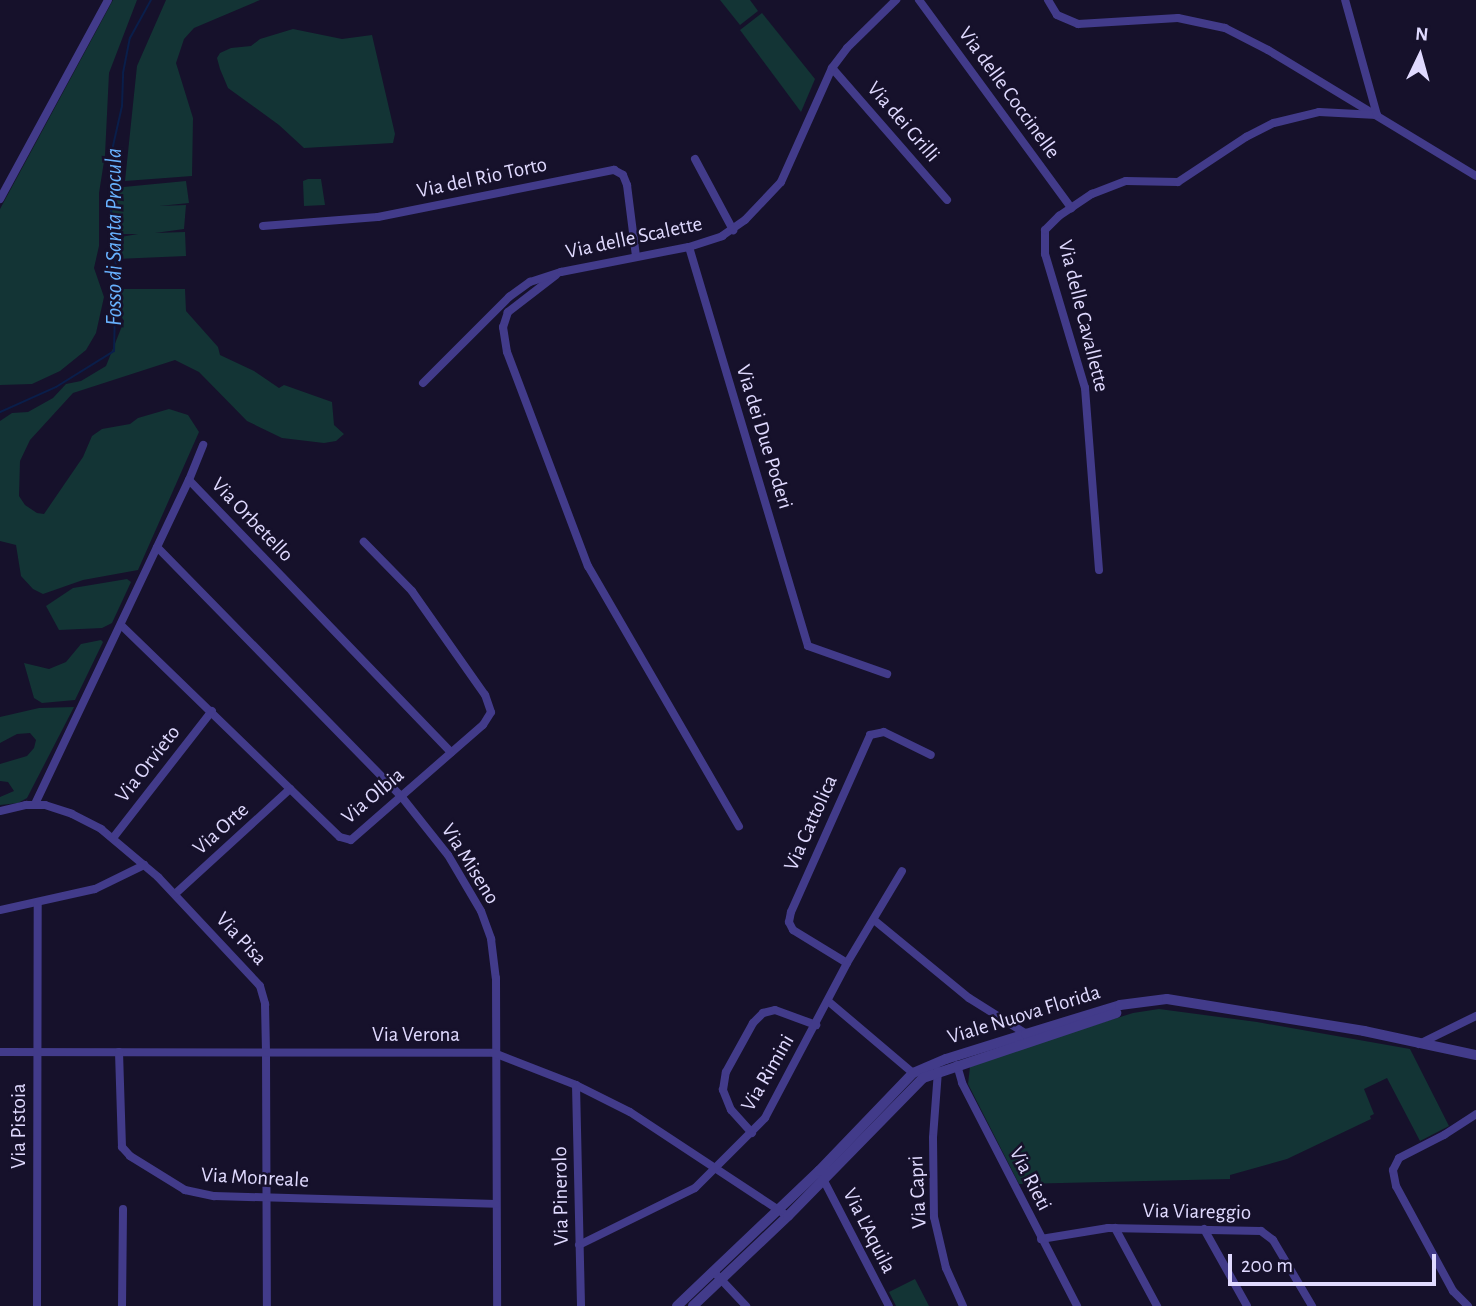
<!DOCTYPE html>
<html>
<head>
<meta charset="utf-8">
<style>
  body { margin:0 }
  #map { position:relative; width:1476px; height:1306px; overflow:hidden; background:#16112b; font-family:"Alegreya Sans",sans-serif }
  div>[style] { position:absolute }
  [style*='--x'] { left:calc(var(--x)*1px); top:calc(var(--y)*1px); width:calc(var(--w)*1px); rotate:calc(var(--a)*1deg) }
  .green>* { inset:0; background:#133435 }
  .stream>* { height:2px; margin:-1px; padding:0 1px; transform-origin:1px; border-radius:1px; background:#0a1e4a }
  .minor>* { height:8px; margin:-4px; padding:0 4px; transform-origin:4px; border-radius:4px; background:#423b8a }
  .tertiary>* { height:10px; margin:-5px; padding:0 5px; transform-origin:5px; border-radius:5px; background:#423b8a }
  span { translate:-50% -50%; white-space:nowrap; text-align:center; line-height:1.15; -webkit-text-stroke:5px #16112b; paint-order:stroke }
  .street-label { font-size:21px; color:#e0daff }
  .water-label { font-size:23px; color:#68b2ff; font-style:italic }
  .north { position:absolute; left:1385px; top:21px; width:70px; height:70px; -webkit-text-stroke:5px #16112b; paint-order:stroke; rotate:5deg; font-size:19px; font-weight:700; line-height:28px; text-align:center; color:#e0daff }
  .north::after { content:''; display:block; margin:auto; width:24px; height:32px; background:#e0daff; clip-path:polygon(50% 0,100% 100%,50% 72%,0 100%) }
  .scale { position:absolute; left:1228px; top:1254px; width:208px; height:32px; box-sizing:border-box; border:4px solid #e0daff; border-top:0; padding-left:9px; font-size:21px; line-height:24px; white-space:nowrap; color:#e0daff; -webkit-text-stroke:5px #16112b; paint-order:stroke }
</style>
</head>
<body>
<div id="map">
  <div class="green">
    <i style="clip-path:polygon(113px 0,137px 0,109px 73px,105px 155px,99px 193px,99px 246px,94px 268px,104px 297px,96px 333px,86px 350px,60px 371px,32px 384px,0 385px,0 209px)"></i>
    <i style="clip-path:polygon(166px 0,260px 0,194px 28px,184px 39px,176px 63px,193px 118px,192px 176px,125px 181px,137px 66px)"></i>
    <i style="clip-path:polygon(720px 0,750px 0,758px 11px,740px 25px)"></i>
    <i style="clip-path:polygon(762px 13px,815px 79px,801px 112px,740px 30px)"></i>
    <i style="clip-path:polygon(293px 29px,342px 39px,372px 35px,395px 134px,393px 143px,304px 148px,279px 125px,228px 88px,220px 69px,217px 58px,220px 53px,231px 48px,251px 46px,260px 39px)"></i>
    <i style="clip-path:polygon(308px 179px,321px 179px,325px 205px,304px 206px,303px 181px)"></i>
    <i style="clip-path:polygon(186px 181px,189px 203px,159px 206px,186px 205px,184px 229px,155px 233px,185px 232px,186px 256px,116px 259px,115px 238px,138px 234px,116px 234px,112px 231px,110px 211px,113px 188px)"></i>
    <i style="clip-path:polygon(112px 289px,185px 289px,186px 311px,218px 347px,220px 355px,254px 371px,279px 388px,284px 385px,332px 402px,334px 425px,344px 434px,336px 441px,324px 443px,282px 438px,247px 421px,199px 372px,175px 360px,73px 393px,30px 440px,20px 461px,19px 496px,25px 505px,37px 513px,44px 514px,83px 457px,92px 436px,102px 429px,130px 424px,138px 418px,169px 409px,188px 415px,199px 432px,138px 570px,83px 580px,43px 594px,33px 589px,21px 576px,16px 545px,0 541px,0 421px,12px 413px,28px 412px,53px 398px,66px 384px,81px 381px,106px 366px,124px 321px,115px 305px)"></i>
    <i style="clip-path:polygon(127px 579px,131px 582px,112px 623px,102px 628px,59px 630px,46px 606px,73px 588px)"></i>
    <i style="clip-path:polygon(101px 640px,103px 642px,75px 700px,42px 703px,34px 698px,24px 663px,49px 669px,66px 662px,81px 644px)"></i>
    <i style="clip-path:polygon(74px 707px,27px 798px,18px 803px,0 805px,0 797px,14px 791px,8px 782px,0 781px,0 764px,27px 756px,34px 748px,36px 740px,30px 733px,17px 734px,0 743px,0 717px,39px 708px)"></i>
    <i style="clip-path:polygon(1159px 1009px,1257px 1022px,1410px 1049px,1449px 1126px,1420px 1141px,1387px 1078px,1364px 1089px,1374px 1114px,1370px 1116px,1371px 1119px,1287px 1159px,1230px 1175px,1230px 1179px,1019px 1184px,968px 1084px,970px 1067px,976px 1062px,1133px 1013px)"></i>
    <i style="clip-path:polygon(915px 1279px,929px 1306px,896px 1306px,889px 1292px)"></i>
  </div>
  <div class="stream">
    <i style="--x:0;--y:412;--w:61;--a:-24.1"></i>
    <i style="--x:56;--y:387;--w:68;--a:-31.8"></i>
    <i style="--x:114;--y:351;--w:84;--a:-88.6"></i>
    <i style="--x:116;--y:267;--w:72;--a:-94.8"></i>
    <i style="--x:110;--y:195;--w:49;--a:-86.5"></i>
    <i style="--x:113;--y:146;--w:41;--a:-77.3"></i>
    <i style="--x:122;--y:106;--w:33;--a:-88"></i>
    <i style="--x:123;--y:73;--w:36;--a:-79"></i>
    <i style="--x:130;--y:38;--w:43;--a:-61.1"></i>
  </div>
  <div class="minor">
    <i style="--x:919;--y:0;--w:258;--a:53.8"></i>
    <i style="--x:1048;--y:0;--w:17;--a:59"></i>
    <i style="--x:1057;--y:15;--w:23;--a:23"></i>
    <i style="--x:1078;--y:24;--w:100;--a:-3.4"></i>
    <i style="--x:1178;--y:18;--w:48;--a:12"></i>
    <i style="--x:1225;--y:28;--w:48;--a:27.1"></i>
    <i style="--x:1268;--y:50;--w:243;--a:31.2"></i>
    <i style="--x:832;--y:68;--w:175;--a:48.9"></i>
    <i style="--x:695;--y:159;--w:81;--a:61.8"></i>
    <i style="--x:0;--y:199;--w:226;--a:-61.5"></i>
    <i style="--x:263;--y:226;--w:115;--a:-4.5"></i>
    <i style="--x:378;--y:217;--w:241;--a:-11.3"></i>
    <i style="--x:614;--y:170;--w:10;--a:29"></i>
    <i style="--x:623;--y:175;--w:11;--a:68"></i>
    <i style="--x:627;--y:185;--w:72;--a:82.8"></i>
    <i style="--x:689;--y:247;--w:416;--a:73.4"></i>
    <i style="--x:808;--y:646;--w:84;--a:19.5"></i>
    <i style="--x:556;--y:275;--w:61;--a:142.4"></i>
    <i style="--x:508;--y:312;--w:16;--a:108"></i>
    <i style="--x:503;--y:327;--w:25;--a:81"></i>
    <i style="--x:507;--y:352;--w:229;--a:69.3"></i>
    <i style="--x:588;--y:566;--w:301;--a:59.9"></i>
    <i style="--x:423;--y:383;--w:122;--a:-45"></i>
    <i style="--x:509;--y:297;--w:26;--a:-36"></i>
    <i style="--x:530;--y:282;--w:33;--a:-18"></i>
    <i style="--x:561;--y:272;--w:130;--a:-11.1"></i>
    <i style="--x:689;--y:247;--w:35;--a:-18"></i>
    <i style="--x:722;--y:236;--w:28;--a:-35"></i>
    <i style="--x:745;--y:220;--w:52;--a:-46.5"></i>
    <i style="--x:781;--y:182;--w:125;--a:-65.9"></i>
    <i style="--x:832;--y:68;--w:25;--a:-53"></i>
    <i style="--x:847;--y:48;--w:69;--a:-44.4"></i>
    <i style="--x:189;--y:480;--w:38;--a:-68"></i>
    <i style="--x:157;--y:547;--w:349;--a:45.6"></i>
    <i style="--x:401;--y:796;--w:75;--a:51.5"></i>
    <i style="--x:448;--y:855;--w:65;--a:59.5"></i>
    <i style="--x:481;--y:911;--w:30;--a:70"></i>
    <i style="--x:491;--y:939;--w:39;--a:83"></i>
    <i style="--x:496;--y:978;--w:328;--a:89.8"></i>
    <i style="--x:1099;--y:570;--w:183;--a:-94.4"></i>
    <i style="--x:1085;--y:388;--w:140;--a:-106.6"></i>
    <i style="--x:1045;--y:254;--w:24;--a:-90"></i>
    <i style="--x:1045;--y:230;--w:20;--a:-45"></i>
    <i style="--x:1059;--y:216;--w:40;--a:-34"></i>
    <i style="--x:1092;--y:194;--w:36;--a:-21"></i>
    <i style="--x:1126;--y:181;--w:52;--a:1.1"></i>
    <i style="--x:1178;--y:182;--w:82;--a:-33.5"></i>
    <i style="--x:1246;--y:137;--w:31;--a:-27"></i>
    <i style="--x:1274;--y:123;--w:46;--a:-13.7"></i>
    <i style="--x:1319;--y:112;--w:58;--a:3"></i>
    <i style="--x:1377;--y:115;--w:119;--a:-105.5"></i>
    <i style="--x:122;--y:626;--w:303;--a:44.1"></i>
    <i style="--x:340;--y:837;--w:11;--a:15"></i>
    <i style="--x:351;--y:840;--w:175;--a:-41.1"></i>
    <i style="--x:483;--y:725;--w:15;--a:-58"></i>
    <i style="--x:491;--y:712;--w:18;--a:-109"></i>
    <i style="--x:485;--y:695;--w:127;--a:-125.1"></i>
    <i style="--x:412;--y:591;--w:69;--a:-134.4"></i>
    <i style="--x:35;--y:804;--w:359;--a:-64.6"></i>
    <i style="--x:189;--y:480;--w:378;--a:46.1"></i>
    <i style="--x:0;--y:811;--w:27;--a:-13"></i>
    <i style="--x:26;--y:805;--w:19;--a:0"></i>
    <i style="--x:45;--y:805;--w:28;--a:18"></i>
    <i style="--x:72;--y:814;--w:33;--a:27"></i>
    <i style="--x:101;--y:829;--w:75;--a:40.1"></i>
    <i style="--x:158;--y:877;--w:149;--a:46.9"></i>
    <i style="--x:260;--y:986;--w:19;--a:74"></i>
    <i style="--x:265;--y:1004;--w:48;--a:88.8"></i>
    <i style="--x:266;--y:1052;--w:254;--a:89.8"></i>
    <i style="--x:113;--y:838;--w:161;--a:-52.1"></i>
    <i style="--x:175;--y:894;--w:156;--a:-42.4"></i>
    <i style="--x:0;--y:910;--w:97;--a:-12.5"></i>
    <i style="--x:95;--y:889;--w:55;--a:-26.1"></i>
    <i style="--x:874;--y:920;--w:123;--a:39.4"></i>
    <i style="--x:969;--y:998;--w:70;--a:32.1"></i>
    <i style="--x:847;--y:963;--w:63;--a:-148.6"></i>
    <i style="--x:793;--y:930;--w:9;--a:-117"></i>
    <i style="--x:789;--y:922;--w:10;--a:-79"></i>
    <i style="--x:791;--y:912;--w:194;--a:-65.9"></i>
    <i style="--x:870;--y:735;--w:14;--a:-12"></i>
    <i style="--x:884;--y:732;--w:52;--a:26.1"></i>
    <i style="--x:828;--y:1001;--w:111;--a:40.3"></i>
    <i style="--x:1419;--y:1044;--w:64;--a:-26.2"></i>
    <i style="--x:0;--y:1052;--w:494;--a:0.1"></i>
    <i style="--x:494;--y:1053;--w:88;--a:21.3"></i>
    <i style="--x:576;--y:1085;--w:60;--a:26.6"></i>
    <i style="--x:630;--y:1112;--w:189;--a:33.4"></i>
    <i style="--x:119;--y:1052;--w:95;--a:88.2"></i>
    <i style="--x:122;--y:1147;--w:12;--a:48"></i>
    <i style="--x:130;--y:1156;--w:65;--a:31.7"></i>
    <i style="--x:185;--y:1190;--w:30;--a:12"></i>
    <i style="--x:214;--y:1196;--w:282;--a:1.6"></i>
    <i style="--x:957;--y:1065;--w:19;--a:74"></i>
    <i style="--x:962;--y:1083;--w:251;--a:62.7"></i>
    <i style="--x:938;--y:1071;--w:67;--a:94.3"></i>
    <i style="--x:933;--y:1138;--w:79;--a:89.3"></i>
    <i style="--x:934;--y:1217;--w:52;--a:76.8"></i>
    <i style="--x:946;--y:1268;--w:42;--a:65.9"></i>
    <i style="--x:576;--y:1085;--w:221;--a:88.7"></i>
    <i style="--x:752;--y:1133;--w:31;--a:-132"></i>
    <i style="--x:731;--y:1110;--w:22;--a:-112"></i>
    <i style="--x:723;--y:1090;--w:18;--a:-81"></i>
    <i style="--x:726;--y:1072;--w:56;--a:-61.1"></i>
    <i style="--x:753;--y:1023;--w:14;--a:-45"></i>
    <i style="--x:763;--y:1013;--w:12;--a:-14"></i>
    <i style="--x:775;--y:1010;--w:44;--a:20.1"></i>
    <i style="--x:822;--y:1177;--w:145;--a:62.6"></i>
    <i style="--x:1115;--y:1228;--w:89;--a:61.7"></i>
    <i style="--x:1204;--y:1229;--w:88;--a:60.8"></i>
    <i style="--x:1041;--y:1239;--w:68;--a:-9.3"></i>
    <i style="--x:1108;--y:1228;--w:153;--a:1.1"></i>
    <i style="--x:1261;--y:1231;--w:15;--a:37"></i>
    <i style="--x:1273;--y:1240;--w:77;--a:59.4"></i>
    <i style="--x:579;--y:1245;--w:129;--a:-26.2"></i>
    <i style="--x:695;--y:1188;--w:99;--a:-45"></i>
    <i style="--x:765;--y:1118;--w:175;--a:-62.1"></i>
    <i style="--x:847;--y:963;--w:107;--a:-59.1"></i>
    <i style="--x:714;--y:1272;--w:47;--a:46.7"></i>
    <i style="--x:37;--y:1306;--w:403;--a:-89.9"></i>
    <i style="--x:122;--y:1306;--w:97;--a:-89.4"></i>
    <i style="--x:1468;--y:1306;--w:21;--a:-135"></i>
    <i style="--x:1453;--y:1291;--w:119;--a:-118.5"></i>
    <i style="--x:1396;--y:1186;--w:16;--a:-101"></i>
    <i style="--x:1393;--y:1170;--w:13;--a:-63"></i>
    <i style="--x:1399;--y:1158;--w:51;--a:-27.1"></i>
    <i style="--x:1444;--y:1135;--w:38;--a:-33"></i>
  </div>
  <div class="tertiary">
    <i style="--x:677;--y:1306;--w:196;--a:-43.6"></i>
    <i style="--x:819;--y:1171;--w:136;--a:-46.2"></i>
    <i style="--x:913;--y:1073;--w:36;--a:-23"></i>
    <i style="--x:946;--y:1059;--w:84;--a:-17.4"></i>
    <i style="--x:1026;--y:1034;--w:98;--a:-17.1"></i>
    <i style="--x:1120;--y:1005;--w:47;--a:-7.3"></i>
    <i style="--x:1167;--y:999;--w:200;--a:9.2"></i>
    <i style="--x:1364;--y:1031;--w:115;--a:12.1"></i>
    <i style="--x:693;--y:1306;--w:131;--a:-43.5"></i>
    <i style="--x:788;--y:1216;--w:193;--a:-45.6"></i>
    <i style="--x:923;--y:1078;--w:204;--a:-18.6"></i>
  </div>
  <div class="street-label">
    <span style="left:1009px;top:93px;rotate:54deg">Via delle Coccinelle</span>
    <span style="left:903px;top:122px;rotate:49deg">Via dei Grilli</span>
    <span style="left:482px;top:178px;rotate:-12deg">Via del Rio Torto</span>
    <span style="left:634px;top:238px;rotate:-12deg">Via delle Scalette</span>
    <span style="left:1083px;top:316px;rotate:76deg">Via delle Cavallette</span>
    <span style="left:764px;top:437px;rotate:73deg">Via dei Due Poderi</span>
    <span style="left:252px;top:520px;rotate:46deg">Via Orbetello</span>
    <span style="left:148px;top:764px;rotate:-52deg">Via Orvieto</span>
    <span style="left:373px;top:796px;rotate:-40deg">Via Olbia</span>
    <span style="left:811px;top:823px;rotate:-66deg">Via Cattolica</span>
    <span style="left:221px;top:829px;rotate:-42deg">Via Orte</span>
    <span style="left:470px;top:864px;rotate:58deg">Via Miseno</span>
    <span style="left:241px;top:939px;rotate:47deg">Via Pisa</span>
    <span style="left:1024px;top:1015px;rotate:-17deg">Viale Nuova Florida</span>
    <span style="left:416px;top:1035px">Via Verona</span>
    <span style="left:768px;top:1073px;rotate:-60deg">Via Rimini</span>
    <span style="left:19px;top:1126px;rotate:-90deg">Via Pistoia</span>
    <span style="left:255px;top:1178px;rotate:3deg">Via Monreale</span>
    <span style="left:1030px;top:1179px;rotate:63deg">Via Rieti</span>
    <span style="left:918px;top:1192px;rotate:-93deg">Via Capri</span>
    <span style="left:561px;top:1196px;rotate:-91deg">Via Pinerolo</span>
    <span style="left:1197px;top:1212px;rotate:1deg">Via Viareggio</span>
    <span style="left:869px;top:1231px;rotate:63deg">Via L'Aquila</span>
  </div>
  <div class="water-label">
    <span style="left:115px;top:237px;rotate:-90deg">Fosso di Santa Procula</span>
  </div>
  <div class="north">N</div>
  <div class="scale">200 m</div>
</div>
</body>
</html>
